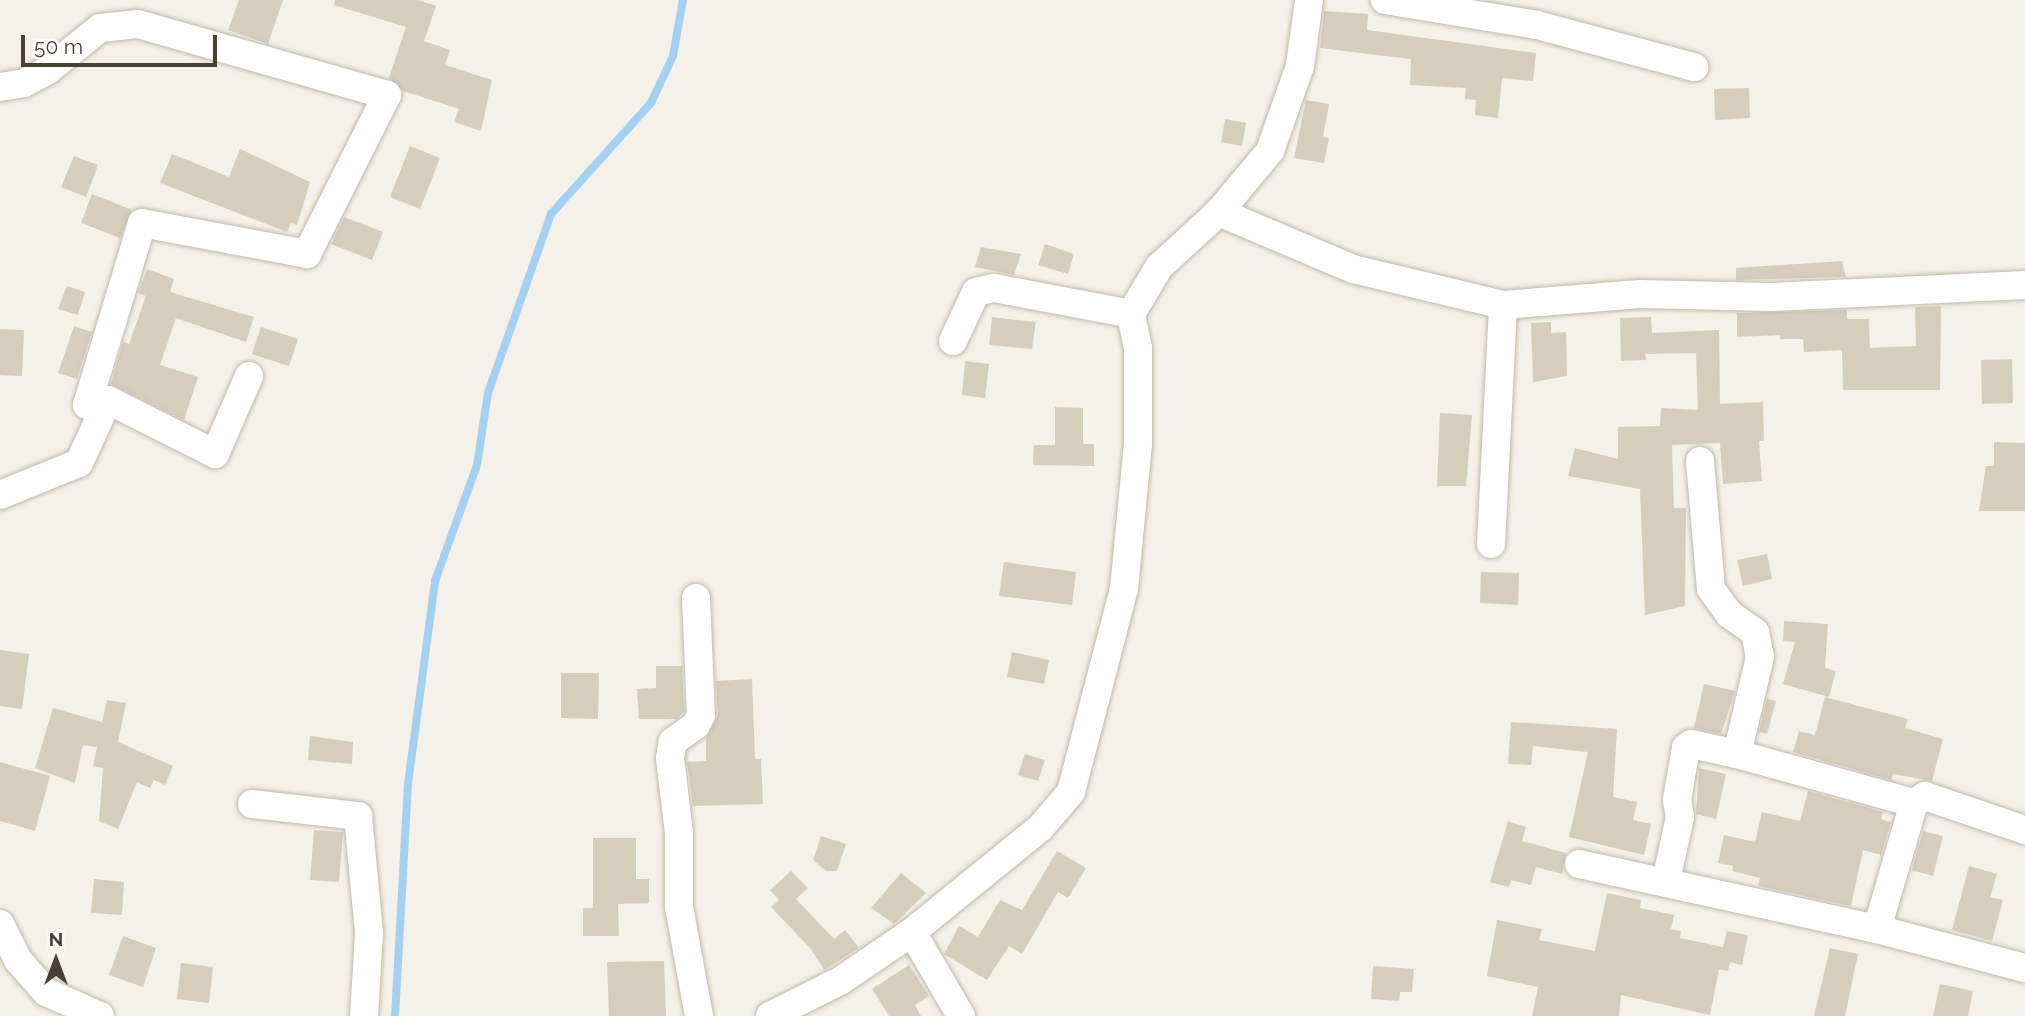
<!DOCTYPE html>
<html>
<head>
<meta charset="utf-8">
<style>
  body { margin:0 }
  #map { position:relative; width:2025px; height:1016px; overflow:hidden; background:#f4f1e8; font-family:Raleway,sans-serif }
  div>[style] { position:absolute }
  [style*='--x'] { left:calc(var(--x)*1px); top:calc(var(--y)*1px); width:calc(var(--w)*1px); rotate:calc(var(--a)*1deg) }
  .stream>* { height:8px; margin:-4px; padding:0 4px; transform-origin:4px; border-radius:4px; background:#a4d1f1 }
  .building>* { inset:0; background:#d6cdbd }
  .roads { filter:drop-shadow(0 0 2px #c0b9aa) drop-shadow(0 0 2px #c0b9aa) }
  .street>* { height:28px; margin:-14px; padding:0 14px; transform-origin:14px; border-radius:14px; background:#fff }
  span { translate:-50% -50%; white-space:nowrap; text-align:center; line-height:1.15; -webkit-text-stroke:7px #fff; paint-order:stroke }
  .north { position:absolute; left:21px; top:925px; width:70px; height:70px; -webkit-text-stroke:5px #fff; paint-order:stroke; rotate:0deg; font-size:19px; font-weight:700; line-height:28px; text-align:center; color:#484136 }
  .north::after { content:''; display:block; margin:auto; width:24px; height:32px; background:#484136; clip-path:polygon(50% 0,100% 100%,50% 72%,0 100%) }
  .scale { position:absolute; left:21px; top:35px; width:196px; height:32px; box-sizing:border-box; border:4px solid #484136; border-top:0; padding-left:9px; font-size:21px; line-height:24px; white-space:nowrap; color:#484136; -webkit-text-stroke:5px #fff; paint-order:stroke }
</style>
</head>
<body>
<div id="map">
  <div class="stream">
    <i style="--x:395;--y:1016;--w:232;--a:-86.8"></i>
    <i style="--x:408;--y:784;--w:205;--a:-82.4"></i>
    <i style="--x:435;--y:581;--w:123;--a:-70.1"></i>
    <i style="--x:477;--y:465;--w:73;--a:-81.3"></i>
    <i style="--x:488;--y:393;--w:190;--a:-70.6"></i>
    <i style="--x:551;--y:214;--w:149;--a:-48"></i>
    <i style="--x:651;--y:103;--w:52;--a:-64.9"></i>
    <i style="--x:673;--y:56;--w:57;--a:-79.9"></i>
  </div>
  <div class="building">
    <i style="clip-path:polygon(239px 0,283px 0,268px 44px,228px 30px)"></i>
    <i style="clip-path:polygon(335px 0,418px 0,436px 6px,424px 41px,450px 50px,445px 65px,492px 80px,481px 131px,454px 122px,459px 109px,403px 91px,389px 78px,406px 27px,334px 5px)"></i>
    <i style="clip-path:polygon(1324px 11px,1368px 14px,1367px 30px,1536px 53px,1533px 81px,1502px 78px,1498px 118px,1475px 115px,1476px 100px,1465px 99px,1466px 88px,1410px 85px,1411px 59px,1320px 48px)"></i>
    <i style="clip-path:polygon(1749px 88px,1750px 118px,1715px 120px,1714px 89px)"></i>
    <i style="clip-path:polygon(1306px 100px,1329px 104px,1323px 137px,1329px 138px,1324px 163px,1294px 158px)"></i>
    <i style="clip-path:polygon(1225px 119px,1246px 123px,1242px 146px,1221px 142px)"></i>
    <i style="clip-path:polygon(410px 146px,440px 158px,420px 209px,390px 197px)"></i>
    <i style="clip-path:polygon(240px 149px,310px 182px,297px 225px,291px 223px,287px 232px,160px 183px,172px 154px,229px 177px)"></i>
    <i style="clip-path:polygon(74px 156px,98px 165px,86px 197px,61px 187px)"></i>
    <i style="clip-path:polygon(92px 194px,132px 210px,120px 238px,81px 223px)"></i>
    <i style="clip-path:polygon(344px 217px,383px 232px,372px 260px,331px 244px)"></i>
    <i style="clip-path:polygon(1045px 244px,1074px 254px,1068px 274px,1038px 265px)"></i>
    <i style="clip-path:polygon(981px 247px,1021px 254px,1014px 275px,975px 267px)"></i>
    <i style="clip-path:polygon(1842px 261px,1846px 277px,1736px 280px,1736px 268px)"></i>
    <i style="clip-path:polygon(147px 269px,174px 279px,170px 292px,254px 317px,246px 342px,176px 318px,160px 365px,198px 377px,184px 420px,111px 384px,123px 342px,129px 344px,146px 296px,138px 293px)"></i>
    <i style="clip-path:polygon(67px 286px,85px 292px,78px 315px,58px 309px)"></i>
    <i style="clip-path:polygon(1941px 306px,1940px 390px,1843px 390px,1842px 350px,1804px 352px,1803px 339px,1780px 339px,1780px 335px,1737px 337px,1737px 313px,1847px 310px,1847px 319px,1869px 319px,1870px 348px,1916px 346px,1915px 307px)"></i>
    <i style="clip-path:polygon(992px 317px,1036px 322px,1032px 349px,989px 345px)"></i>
    <i style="clip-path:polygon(1651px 317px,1652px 333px,1719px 330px,1720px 404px,1763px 402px,1764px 441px,1759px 441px,1762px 481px,1723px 484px,1720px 443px,1672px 445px,1674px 508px,1686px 508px,1685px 606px,1645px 615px,1640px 489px,1568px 476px,1575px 448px,1618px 459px,1618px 427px,1660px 426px,1661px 408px,1698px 410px,1696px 353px,1645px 354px,1646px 360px,1621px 361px,1620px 318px)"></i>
    <i style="clip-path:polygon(1551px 322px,1551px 333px,1566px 332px,1567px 376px,1533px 382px,1531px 323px)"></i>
    <i style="clip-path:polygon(74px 326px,92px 332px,77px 379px,58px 373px)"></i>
    <i style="clip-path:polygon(261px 327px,298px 339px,289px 366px,252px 354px)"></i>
    <i style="clip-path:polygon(0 329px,24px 330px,22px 376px,0 375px)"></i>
    <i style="clip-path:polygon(2012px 359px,2013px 403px,1982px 404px,1981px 360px)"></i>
    <i style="clip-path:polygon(965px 361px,989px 364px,985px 398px,962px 395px)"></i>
    <i style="clip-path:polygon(1055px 407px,1083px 408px,1083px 444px,1094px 444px,1094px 466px,1033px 465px,1034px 445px,1055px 445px)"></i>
    <i style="clip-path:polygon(1440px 413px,1472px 415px,1466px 486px,1437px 486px)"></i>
    <i style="clip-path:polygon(1994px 442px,2025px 443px,2025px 511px,1979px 511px,1986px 466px,1994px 466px)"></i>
    <i style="clip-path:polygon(1767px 554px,1772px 579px,1743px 586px,1737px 560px)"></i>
    <i style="clip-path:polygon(1004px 562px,1076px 572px,1072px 605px,999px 596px)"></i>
    <i style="clip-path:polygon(1481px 572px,1519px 573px,1518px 605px,1480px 603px)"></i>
    <i style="clip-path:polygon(1784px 621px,1828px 624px,1825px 668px,1836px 671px,1829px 697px,1783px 684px,1795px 642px,1783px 641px)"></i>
    <i style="clip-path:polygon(0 650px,29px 654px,22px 709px,0 706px)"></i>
    <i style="clip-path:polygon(1012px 652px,1049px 660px,1044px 684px,1007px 677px)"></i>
    <i style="clip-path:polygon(656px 666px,682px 666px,684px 711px,677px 719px,639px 719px,637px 689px,656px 688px)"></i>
    <i style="clip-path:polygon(561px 673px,599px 673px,598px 719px,561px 718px)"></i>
    <i style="clip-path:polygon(752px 679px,755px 759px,761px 759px,763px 804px,693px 806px,687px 762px,706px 761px,706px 739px,718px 715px,716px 681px)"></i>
    <i style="clip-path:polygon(1704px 684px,1735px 691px,1721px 734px,1694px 728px)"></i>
    <i style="clip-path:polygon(1825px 697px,1908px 719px,1905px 728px,1943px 739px,1932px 781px,1893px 774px,1891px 780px,1793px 752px,1799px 731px,1815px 735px)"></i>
    <i style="clip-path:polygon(1767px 699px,1776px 701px,1767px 734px,1759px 732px)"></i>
    <i style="clip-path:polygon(107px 700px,126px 703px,118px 742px,173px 766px,165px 785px,154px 780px,150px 788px,137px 782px,118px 829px,99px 821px,103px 768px,93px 766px,97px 747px,83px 745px,75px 783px,35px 768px,53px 708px,102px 722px)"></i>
    <i style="clip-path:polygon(1511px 722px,1617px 729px,1613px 797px,1637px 802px,1633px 820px,1651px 824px,1644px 855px,1569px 837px,1588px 752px,1533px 746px,1531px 765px,1508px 764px)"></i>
    <i style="clip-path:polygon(310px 736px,353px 742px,352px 764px,308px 760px)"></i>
    <i style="clip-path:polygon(1025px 754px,1045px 760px,1038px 781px,1018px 775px)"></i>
    <i style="clip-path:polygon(0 762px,50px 776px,35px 831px,0 821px)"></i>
    <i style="clip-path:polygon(1699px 768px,1726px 774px,1716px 819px,1696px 814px)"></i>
    <i style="clip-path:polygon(1808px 791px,1883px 812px,1881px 819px,1891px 822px,1881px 855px,1863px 850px,1851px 906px,1758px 886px,1760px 878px,1732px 871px,1733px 866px,1718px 863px,1724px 835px,1755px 842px,1762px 812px,1800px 821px)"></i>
    <i style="clip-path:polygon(1508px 821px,1526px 827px,1522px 841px,1566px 853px,1562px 874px,1536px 867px,1531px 885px,1511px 880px,1509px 887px,1490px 882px)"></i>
    <i style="clip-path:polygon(314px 830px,343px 832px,339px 882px,310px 880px)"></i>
    <i style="clip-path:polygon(1923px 831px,1943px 836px,1933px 876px,1912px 870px)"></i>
    <i style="clip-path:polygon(821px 836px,846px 844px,837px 871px,826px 871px,813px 860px)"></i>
    <i style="clip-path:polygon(593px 838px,636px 838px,636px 879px,649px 879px,649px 903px,618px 904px,619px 936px,583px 936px,583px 908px,593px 908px)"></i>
    <i style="clip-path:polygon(1057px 851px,1086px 868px,1068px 898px,1058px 892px,1022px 954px,1009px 946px,987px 980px,944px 954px,959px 926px,978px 937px,1000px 900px,1022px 910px)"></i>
    <i style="clip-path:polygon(1969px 866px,1997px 874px,1990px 897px,2003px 900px,1992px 941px,1952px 930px)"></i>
    <i style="clip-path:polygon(791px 871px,808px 888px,796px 899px,834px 939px,845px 930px,859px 948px,824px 970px,811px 949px,771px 907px,779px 900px,770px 890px)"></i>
    <i style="clip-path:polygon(901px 873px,926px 893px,894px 924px,871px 908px)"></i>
    <i style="clip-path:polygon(94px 879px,124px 882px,122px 915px,91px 913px)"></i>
    <i style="clip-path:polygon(1607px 893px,1641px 900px,1640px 908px,1674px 915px,1671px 929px,1681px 931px,1680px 938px,1723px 947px,1727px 931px,1748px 935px,1742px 965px,1730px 962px,1728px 971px,1719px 969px,1710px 1015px,1621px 995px,1619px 1016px,1532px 1016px,1538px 987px,1487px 976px,1497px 920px,1542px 929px,1539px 940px,1595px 951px)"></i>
    <i style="clip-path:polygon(123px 936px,156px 948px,143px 987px,109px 975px)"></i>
    <i style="clip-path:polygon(1830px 948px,1858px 954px,1845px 1016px,1814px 1016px)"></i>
    <i style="clip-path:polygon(664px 961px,666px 1016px,609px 1016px,607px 962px)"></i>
    <i style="clip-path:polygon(181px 963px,213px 967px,209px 1003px,177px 999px)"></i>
    <i style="clip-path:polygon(909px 965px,929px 996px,915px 1005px,921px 1016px,889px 1016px,872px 989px)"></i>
    <i style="clip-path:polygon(1373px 966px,1414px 969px,1412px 992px,1400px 992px,1399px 1001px,1371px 999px)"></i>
    <i style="clip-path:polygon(1940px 984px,1973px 991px,1968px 1016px,1933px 1016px)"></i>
  </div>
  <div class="roads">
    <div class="street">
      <i style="--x:1385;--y:0;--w:154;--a:9.3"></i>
      <i style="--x:1537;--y:25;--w:163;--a:15"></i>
      <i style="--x:0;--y:87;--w:24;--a:-9"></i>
      <i style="--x:24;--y:83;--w:27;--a:-28"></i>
      <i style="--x:48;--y:70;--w:67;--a:-38.9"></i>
      <i style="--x:100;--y:28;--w:38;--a:-6"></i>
      <i style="--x:138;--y:24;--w:259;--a:15.9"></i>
      <i style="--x:387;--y:95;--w:178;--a:116.7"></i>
      <i style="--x:307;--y:254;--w:168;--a:-169.4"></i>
      <i style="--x:142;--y:223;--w:190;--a:106.8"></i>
      <i style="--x:87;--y:405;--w:22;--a:-13"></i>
      <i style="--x:108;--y:400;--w:120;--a:26.8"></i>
      <i style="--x:215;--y:454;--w:85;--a:-66.4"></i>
      <i style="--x:1219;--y:212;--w:146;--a:23"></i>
      <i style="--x:1353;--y:269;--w:154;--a:13.5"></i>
      <i style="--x:1503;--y:305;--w:137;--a:-4.6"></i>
      <i style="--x:1640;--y:294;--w:131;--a:1.3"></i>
      <i style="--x:1771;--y:297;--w:254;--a:-2.7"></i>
      <i style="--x:953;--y:341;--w:54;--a:-64.9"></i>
      <i style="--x:976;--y:292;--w:18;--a:-13"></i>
      <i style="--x:994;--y:288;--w:139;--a:10.7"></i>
      <i style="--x:1700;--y:461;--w:128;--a:85.1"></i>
      <i style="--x:1711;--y:589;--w:31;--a:54"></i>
      <i style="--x:1729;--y:614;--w:32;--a:35"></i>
      <i style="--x:1755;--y:632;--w:25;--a:79"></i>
      <i style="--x:1760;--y:657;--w:100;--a:103.3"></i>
      <i style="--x:0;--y:495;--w:85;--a:-22.1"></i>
      <i style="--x:79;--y:463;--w:69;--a:-65.3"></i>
      <i style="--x:1491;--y:544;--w:239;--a:-87.1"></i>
      <i style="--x:696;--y:598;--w:117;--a:87.6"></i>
      <i style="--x:701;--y:715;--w:11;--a:117"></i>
      <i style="--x:696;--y:725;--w:29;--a:144"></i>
      <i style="--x:673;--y:742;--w:16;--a:101"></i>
      <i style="--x:670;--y:758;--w:76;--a:83.2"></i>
      <i style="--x:679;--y:833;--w:74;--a:90"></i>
      <i style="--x:679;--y:907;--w:111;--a:79.6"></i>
      <i style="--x:1914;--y:803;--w:13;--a:-32"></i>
      <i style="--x:1925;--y:796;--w:106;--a:18.8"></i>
      <i style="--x:252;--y:804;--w:107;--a:6.5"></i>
      <i style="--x:358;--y:816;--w:118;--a:84.6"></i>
      <i style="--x:369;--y:933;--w:83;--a:93.4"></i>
      <i style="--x:1579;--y:864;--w:305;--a:12.3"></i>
      <i style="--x:1877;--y:929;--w:153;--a:14.8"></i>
      <i style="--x:1666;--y:881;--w:66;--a:-77.7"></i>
      <i style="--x:1680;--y:817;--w:17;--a:-100"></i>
      <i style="--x:1677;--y:800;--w:53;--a:-80.2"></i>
      <i style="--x:1686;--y:748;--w:6;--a:-39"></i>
      <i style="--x:1691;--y:744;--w:47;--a:12.3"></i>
      <i style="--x:1737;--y:754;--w:184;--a:15.5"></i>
      <i style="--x:1914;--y:803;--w:131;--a:106.4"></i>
      <i style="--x:0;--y:924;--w:40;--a:63.4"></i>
      <i style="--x:18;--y:960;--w:43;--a:48.8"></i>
      <i style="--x:46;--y:992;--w:59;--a:24"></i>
      <i style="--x:912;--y:932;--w:97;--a:59.7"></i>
      <i style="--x:770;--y:1016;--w:78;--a:-26.6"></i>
      <i style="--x:840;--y:981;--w:87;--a:-34.2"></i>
      <i style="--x:912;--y:932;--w:166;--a:-39.1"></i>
      <i style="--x:1041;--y:827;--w:46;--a:-49.4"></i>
      <i style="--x:1071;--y:792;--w:210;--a:-75.4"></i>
      <i style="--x:1124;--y:589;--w:146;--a:-84.5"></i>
      <i style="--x:1138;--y:444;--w:96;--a:-90"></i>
      <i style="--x:1138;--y:348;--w:35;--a:-102"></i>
      <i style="--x:1131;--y:314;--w:55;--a:-59.2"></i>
      <i style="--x:1159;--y:267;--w:81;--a:-42.5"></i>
      <i style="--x:1219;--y:212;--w:80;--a:-50.1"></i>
      <i style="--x:1270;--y:151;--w:90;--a:-70.6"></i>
      <i style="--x:1300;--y:66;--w:67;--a:-82.2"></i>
    </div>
  </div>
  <div class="north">N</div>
  <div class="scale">50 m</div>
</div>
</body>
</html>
